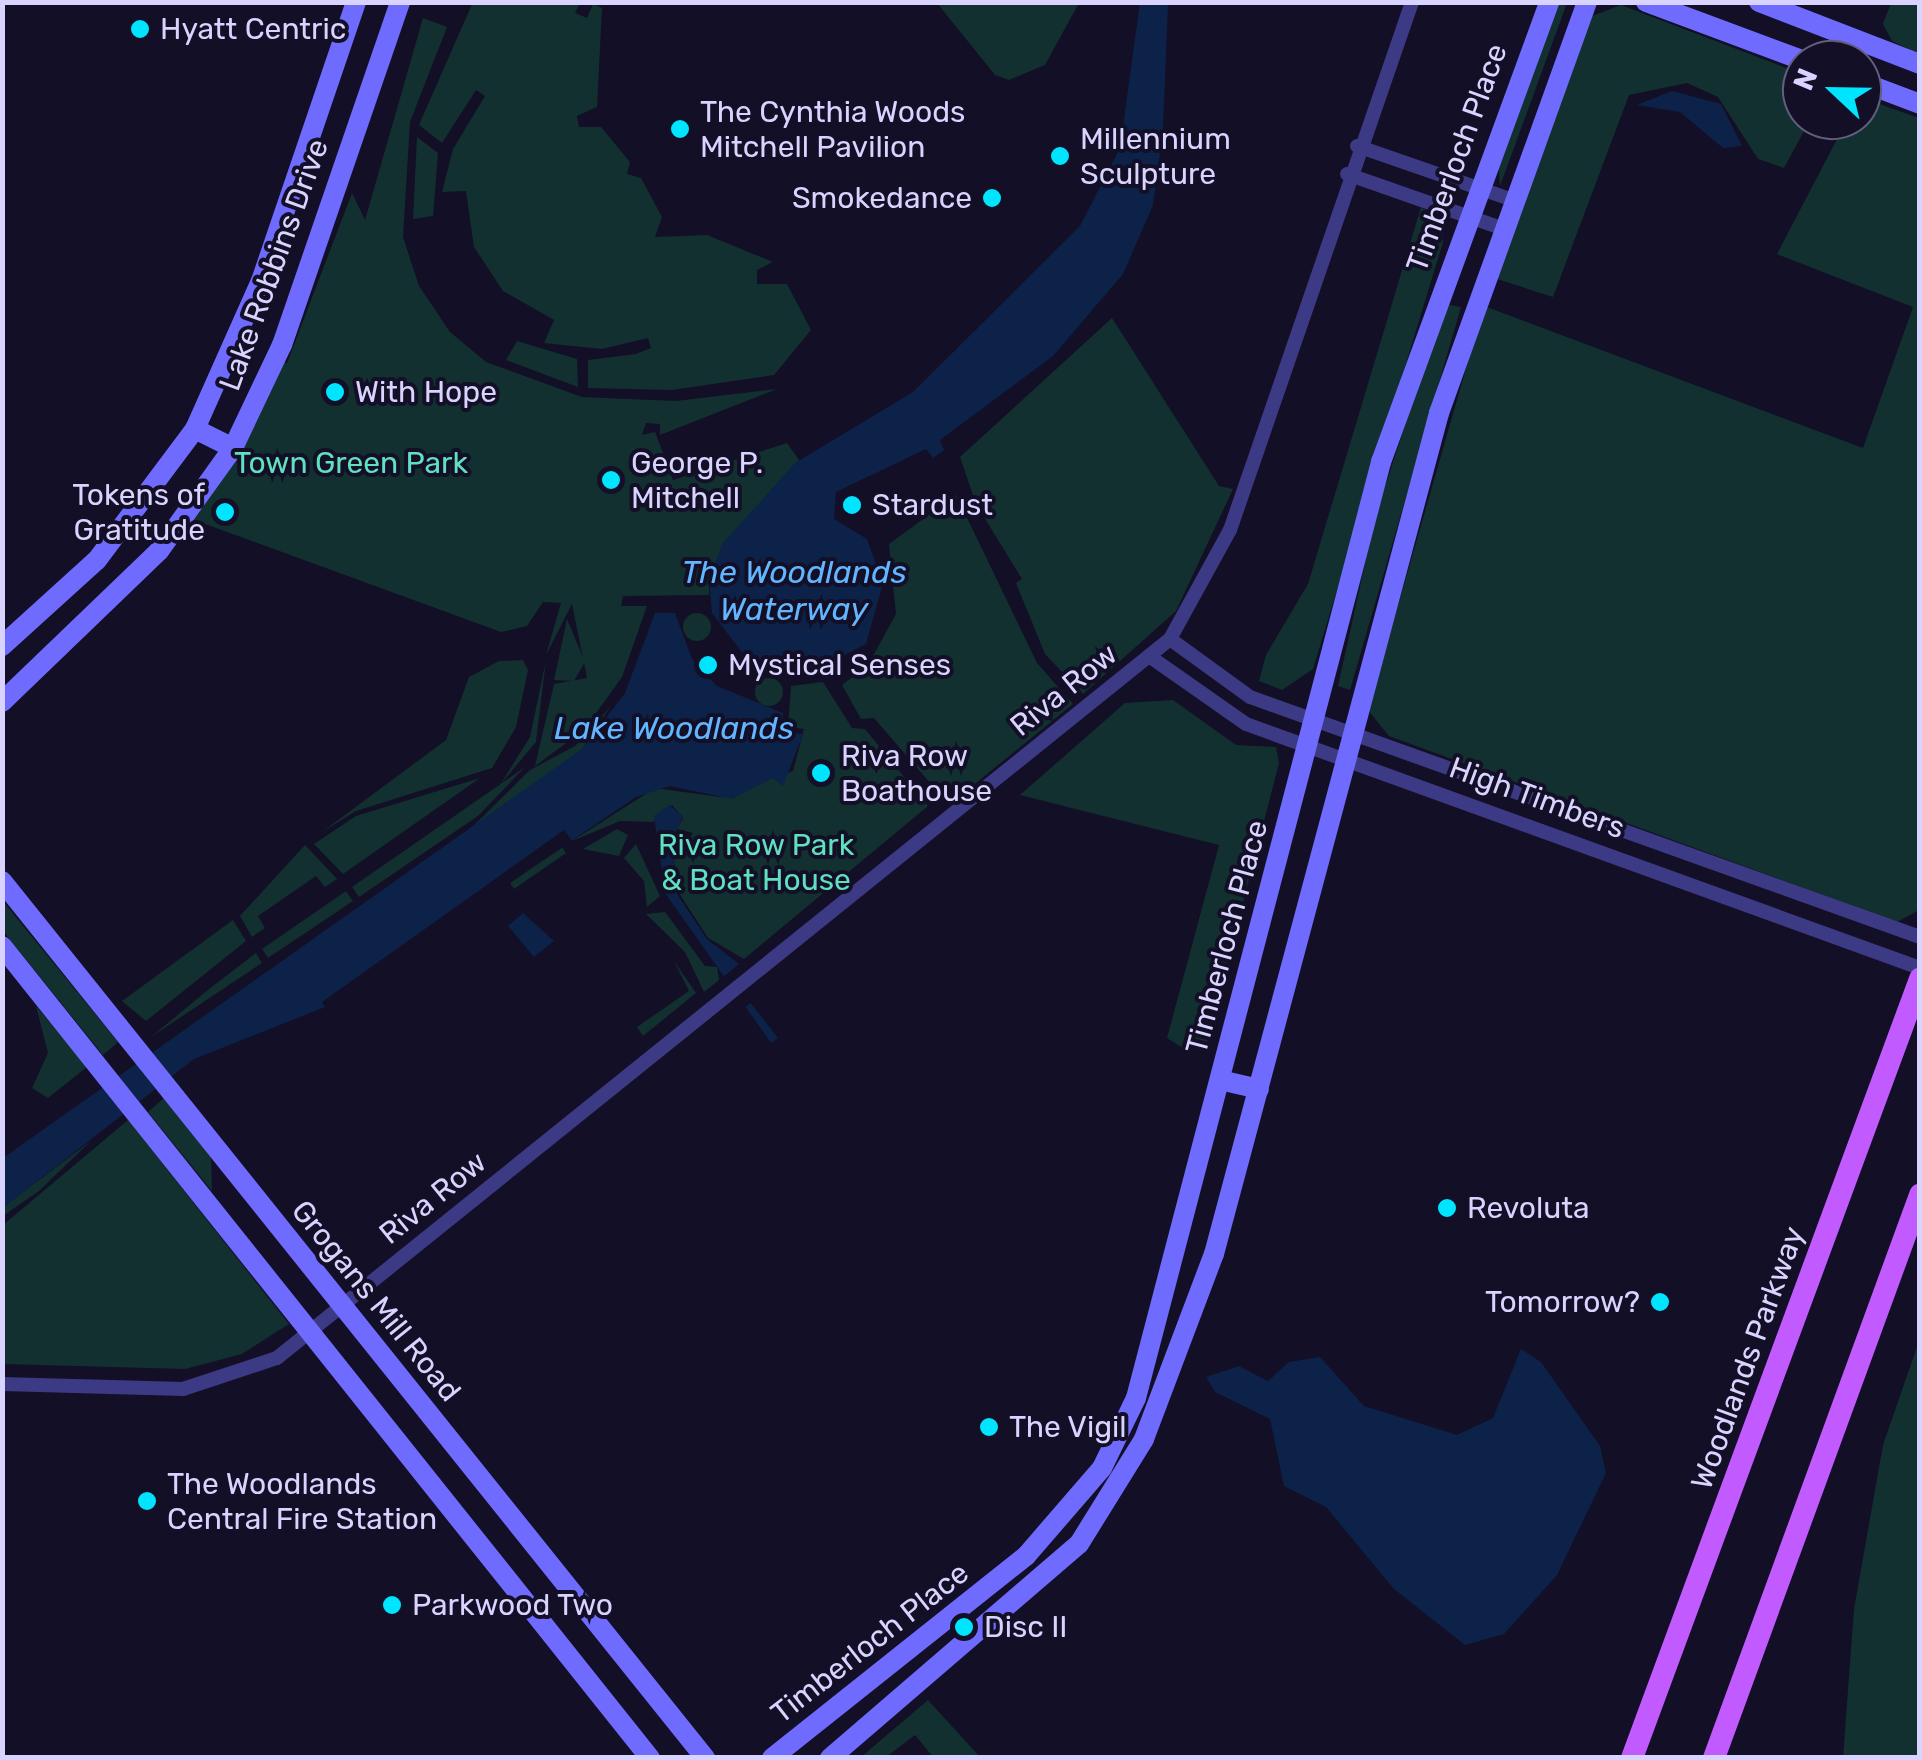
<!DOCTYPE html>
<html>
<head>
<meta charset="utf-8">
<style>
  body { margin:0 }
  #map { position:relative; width:1922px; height:1760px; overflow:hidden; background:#130f26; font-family:Rubik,sans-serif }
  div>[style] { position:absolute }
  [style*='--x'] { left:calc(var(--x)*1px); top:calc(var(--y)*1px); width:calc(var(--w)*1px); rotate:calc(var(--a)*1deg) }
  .green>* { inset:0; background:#12302f }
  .round { border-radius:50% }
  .water>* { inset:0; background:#0c2248 }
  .pier>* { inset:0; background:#130f26 }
  .street>* { height:14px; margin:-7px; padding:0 7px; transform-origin:7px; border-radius:7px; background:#3d3a85 }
  .secondary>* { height:20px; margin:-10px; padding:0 10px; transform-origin:10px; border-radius:10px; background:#6f6bff }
  .primary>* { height:22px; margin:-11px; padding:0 11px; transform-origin:11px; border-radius:11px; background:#c25bff }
  .dots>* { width:28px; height:28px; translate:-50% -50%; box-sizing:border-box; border:5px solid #130f26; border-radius:50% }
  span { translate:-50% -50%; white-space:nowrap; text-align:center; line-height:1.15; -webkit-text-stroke:8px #130f26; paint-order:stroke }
  .poi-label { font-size:30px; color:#d9d4ff }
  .left { translate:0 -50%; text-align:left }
  .right { translate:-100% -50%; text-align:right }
  .street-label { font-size:30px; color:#d9d4ff }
  .park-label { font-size:30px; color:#5fe0c0 }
  .water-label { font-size:32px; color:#62b6ff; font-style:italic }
  .frame { position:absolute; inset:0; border:5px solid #d9d4ff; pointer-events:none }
  .north { position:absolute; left:1782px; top:40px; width:100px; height:100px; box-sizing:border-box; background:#130f26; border:2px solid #625e7d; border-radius:50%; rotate:292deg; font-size:28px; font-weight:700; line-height:40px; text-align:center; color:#d9d4ff }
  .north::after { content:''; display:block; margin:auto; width:35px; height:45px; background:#00e5ff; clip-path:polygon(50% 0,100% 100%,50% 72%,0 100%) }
</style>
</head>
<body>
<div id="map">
  <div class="green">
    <i style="clip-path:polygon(473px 2px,580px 3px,575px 13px,587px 18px,593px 4px,602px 8px,597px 107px,577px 116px,579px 127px,601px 127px,630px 162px,627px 174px,641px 178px,662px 217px,655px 237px,707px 235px,773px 262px,757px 270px,757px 284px,787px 284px,811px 330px,774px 375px,672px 390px,588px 388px,588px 360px,636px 354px,651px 348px,648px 338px,602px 349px,544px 343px,554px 320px,503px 291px,474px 247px,466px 191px,442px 192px,453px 149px,485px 96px,476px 90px,442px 143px,419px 125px)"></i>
    <i style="clip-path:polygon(937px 3px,1079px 3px,1045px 65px,1009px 80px,995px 75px)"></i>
    <i style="clip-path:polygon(1556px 3px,1567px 3px,1500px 186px,1498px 154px)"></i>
    <i style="clip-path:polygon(1891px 3px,1919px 3px,1919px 54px,1892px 41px,1883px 24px)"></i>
    <i style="clip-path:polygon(1621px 5px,1802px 74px,1802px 120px,1810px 120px,1784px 168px,1758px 159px,1718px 97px,1687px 83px,1629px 95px,1553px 297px,1494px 278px,1592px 16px)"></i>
    <i style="clip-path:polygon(423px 18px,447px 27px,410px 122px,403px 237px,419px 286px,450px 332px,486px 362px,582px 397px,676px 401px,777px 389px,660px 435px,660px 424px,646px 423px,642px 435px,655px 432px,673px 480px,787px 443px,799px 460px,709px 580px,709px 595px,623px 596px,621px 606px,647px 606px,622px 677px,584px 730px,535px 766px,554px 684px,587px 678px,572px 604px,546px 655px,561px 603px,543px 602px,527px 626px,501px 632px,186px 517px,276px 359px,287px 363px,352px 193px,365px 220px)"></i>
    <i style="clip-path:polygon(1862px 98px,1919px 118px,1919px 910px,1897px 922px,1389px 736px,1368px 710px,1484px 306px,1863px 448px,1913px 307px,1777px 254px,1847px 120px,1862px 120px)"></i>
    <i style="clip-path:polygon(417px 137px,438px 153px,433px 216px,413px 219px)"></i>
    <i style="clip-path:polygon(1421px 207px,1440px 220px,1443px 242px,1313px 669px,1282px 690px,1259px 681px,1266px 655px,1308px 584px)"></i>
    <i style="clip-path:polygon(1445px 304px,1461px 307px,1350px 690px,1338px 686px,1376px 514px)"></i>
    <i style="clip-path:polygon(1112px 318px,1219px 486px,1233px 489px,1176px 611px,1083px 694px,1045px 654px,1016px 583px,1022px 579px,976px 504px,960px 457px)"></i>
    <i style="clip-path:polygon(517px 341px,577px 359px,578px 387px,506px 360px)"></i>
    <i style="clip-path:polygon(956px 495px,1037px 663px,1073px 704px,949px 805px,874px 718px,861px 719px,842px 685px,868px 665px,896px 614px,889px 544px)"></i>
    <i class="round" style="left:683px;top:613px;width:28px;height:28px"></i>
    <i style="clip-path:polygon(567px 619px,585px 662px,574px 681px,554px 680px)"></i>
    <i style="clip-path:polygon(546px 660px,536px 742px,500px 785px,530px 737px)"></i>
    <i style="clip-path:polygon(499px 661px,523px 660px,528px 670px,516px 727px,492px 768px,356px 811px,322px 832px,446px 740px,469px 677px)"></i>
    <i class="round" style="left:755px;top:678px;width:28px;height:28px"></i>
    <i style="clip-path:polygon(823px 682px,852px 728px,865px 729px,928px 806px,744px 959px,708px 938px,679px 893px,674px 860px,693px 833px,677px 829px,683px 818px,672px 805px,653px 822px,620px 821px,572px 841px,655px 788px,720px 797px,793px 771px,804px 729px,788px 727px,791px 686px)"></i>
    <i style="clip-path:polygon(1173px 700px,1236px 745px,1276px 747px,1279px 763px,1206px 1046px,1186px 1050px,1167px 1038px,1219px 845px,1020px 795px,1125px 703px)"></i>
    <i style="clip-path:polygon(611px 706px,582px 749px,456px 843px,530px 770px,575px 746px)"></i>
    <i style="clip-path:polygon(525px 767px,478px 816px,359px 897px,352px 887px)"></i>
    <i style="clip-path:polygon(480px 778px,343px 874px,314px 844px,356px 816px)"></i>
    <i style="clip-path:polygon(617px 829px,628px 835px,619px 856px,583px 849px)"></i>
    <i style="clip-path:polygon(636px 844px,660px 896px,647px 907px,644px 881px,624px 858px)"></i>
    <i style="clip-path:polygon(305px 845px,337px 879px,325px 887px,316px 876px,258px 916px,265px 928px,252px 937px,240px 916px)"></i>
    <i style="clip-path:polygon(562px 847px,566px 853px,514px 889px,510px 883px)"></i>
    <i style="clip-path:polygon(346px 891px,353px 901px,268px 958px,262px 949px)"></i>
    <i style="clip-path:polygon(2px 900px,118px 1042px,103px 1055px,3px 931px)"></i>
    <i style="clip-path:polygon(665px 912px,705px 966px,717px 967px,719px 980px,704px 992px,685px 952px,646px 914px)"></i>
    <i style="clip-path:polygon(233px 920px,246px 941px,146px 1021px,122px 1001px)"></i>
    <i style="clip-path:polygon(256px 953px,262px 963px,151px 1037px,209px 989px)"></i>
    <i style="clip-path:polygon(674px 961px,696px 993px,643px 1036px,637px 1027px,689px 991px)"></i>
    <i style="clip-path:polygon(36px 1006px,87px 1067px,48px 1098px,32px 1088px,48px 1053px)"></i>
    <i style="clip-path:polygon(164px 1098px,211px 1156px,212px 1191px,148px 1112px)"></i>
    <i style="clip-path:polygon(128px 1120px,289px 1324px,242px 1354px,185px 1369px,3px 1364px,3px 1225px)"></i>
    <i style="clip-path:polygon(92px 1140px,39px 1191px,3px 1216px,2px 1208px)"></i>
    <i style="clip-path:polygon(1919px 1341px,1919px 1757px,1843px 1757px,1854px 1609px,1883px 1445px)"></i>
    <i style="clip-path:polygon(928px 1700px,980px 1757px,933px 1757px,915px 1735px,886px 1757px,861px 1757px)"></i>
  </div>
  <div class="water">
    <i style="clip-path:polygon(1140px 2px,1168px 3px,1163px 131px,1153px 205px,1123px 274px,1053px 356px,940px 440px,944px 450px,933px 458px,926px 449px,836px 492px,834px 519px,867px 539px,883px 583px,866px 644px,805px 676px,750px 663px,712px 613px,709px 580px,722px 544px,795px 463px,913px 392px,1080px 226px,1120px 148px)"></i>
    <i style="clip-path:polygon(1672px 91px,1721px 104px,1742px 146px,1723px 148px,1680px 112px,1637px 105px)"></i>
    <i style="clip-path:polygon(655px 613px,675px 613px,692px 659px,717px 686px,783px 713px,782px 731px,803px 734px,783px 786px,773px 778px,732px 799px,670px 786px,636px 797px,325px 1007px,194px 1059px,3px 1208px,3px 1158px,582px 749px,625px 693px)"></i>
    <i style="clip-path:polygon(669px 805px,683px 816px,672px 841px,677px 894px,707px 939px,739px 964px,728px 974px,778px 1038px,771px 1043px,665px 893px,654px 816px)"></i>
    <i style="clip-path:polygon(523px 913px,554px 941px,534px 957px,508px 926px)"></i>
    <i style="clip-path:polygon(1521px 1349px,1541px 1362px,1600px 1446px,1606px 1473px,1557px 1575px,1504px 1634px,1465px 1645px,1394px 1589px,1326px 1507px,1284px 1486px,1270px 1419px,1215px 1392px,1206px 1377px,1239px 1366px,1268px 1381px,1289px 1362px,1320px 1357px,1364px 1406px,1457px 1435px,1493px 1418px)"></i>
  </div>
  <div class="pier">
    <i style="clip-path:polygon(564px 830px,572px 841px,325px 1007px,322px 1002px)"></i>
    <i style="clip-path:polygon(743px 961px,734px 974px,754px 1000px,740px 1011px,717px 982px)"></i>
  </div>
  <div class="street">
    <i style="--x:1357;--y:146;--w:162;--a:19.1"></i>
    <i style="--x:1347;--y:174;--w:163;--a:19.3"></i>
    <i style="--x:1170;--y:639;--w:99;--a:35.9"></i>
    <i style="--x:1250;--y:697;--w:712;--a:19.71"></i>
    <i style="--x:1149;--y:656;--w:118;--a:35"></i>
    <i style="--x:1246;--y:724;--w:717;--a:19.9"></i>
    <i style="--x:2;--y:1384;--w:181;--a:1.6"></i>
    <i style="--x:183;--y:1389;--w:99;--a:-18.3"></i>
    <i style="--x:277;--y:1358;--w:1146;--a:-38.84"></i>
    <i style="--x:1170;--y:639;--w:124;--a:-61.2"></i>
    <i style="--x:1230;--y:530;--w:558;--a:-70.98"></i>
  </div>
  <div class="secondary">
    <i style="--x:1646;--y:2;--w:166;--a:20.4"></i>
    <i style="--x:1759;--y:2;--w:173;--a:21.1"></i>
    <i style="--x:1862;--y:82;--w:62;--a:20.8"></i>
    <i style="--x:195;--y:429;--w:42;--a:26.6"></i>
    <i style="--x:2;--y:646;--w:128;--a:-42.2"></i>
    <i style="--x:97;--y:560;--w:164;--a:-53.2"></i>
    <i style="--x:195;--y:429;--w:162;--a:-66"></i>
    <i style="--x:261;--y:281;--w:295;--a:-71.2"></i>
    <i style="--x:2;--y:702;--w:218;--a:-43.9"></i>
    <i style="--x:159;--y:551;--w:127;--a:-54.3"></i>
    <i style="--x:233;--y:448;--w:114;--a:-64.6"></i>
    <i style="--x:282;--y:345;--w:363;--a:-71"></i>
    <i style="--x:2;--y:881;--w:1124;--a:51.28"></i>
    <i style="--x:2;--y:946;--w:1039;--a:51.41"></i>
    <i style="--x:1220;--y:1080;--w:40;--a:13"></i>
    <i style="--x:772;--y:1758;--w:325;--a:-38.5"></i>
    <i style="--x:1026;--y:1556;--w:116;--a:-49.2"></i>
    <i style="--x:1102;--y:1468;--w:78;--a:-64.1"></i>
    <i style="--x:1136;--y:1398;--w:968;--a:-75.33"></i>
    <i style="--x:1381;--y:462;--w:490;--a:-69.9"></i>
    <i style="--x:830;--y:1758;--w:328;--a:-40.7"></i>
    <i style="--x:1079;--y:1544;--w:123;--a:-58.2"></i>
    <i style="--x:1144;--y:1439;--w:198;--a:-69.3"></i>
    <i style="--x:1214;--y:1254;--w:871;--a:-75.02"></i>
    <i style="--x:1439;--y:413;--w:437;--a:-70.2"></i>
  </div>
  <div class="primary">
    <i style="--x:1632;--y:1758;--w:831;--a:-69.71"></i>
    <i style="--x:1714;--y:1758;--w:600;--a:-69.9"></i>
  </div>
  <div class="dots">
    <i style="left:140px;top:29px;background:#00e5ff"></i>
    <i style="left:680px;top:129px;background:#00e5ff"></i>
    <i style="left:1060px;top:156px;background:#00e5ff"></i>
    <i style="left:992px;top:198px;background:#00e5ff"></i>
    <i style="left:335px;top:392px;background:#00e5ff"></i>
    <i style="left:611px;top:480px;background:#00e5ff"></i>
    <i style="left:852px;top:505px;background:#00e5ff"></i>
    <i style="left:225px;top:512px;background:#00e5ff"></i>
    <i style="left:708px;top:665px;background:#00e5ff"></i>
    <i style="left:821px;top:773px;background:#00e5ff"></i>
    <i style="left:1447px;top:1208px;background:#00e5ff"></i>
    <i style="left:1660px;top:1302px;background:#00e5ff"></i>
    <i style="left:989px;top:1427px;background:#00e5ff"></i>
    <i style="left:147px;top:1501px;background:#00e5ff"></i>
    <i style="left:392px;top:1605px;background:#00e5ff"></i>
    <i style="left:964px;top:1627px;background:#00e5ff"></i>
  </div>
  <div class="poi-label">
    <span class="left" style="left:160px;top:29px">Hyatt Centric</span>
    <span class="left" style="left:700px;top:129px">The Cynthia Woods<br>Mitchell Pavilion</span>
    <span class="left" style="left:1080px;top:156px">Millennium<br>Sculpture</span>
    <span class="right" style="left:972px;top:198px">Smokedance</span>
    <span class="left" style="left:355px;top:392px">With Hope</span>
    <span class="left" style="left:631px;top:480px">George P.<br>Mitchell</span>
    <span class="right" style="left:205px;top:512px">Tokens of<br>Gratitude</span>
    <span class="left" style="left:872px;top:505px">Stardust</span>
    <span class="left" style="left:728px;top:665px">Mystical Senses</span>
    <span class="left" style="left:841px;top:773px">Riva Row<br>Boathouse</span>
    <span class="left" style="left:1467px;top:1208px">Revoluta</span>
    <span class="right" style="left:1640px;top:1302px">Tomorrow?</span>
    <span class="left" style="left:1009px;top:1427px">The Vigil</span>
    <span class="left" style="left:167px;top:1501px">The Woodlands<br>Central Fire Station</span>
    <span class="left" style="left:412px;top:1605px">Parkwood Two</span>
    <span class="left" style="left:984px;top:1627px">Disc II</span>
  </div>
  <div class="street-label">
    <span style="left:1457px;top:158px;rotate:-70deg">Timberloch Place</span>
    <span style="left:274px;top:265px;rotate:-70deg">Lake Robbins Drive</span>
    <span style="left:1064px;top:690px;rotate:-39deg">Riva Row</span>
    <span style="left:1537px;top:798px;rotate:20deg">High Timbers</span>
    <span style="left:1227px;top:937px;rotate:-75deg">Timberloch Place</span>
    <span style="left:433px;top:1198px;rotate:-39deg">Riva Row</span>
    <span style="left:376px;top:1301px;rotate:51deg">Grogans Mill Road</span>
    <span style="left:1748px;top:1358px;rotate:-70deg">Woodlands Parkway</span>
    <span style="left:870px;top:1643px;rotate:-38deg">Timberloch Place</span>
  </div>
  <div class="park-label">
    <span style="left:351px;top:463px">Town Green Park</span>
    <span style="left:756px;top:862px">Riva Row Park<br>&amp; Boat House</span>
  </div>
  <div class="water-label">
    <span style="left:794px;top:591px">The Woodlands<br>Waterway</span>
    <span style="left:674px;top:728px">Lake Woodlands</span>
  </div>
  <div class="frame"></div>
  <div class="north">N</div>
</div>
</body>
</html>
